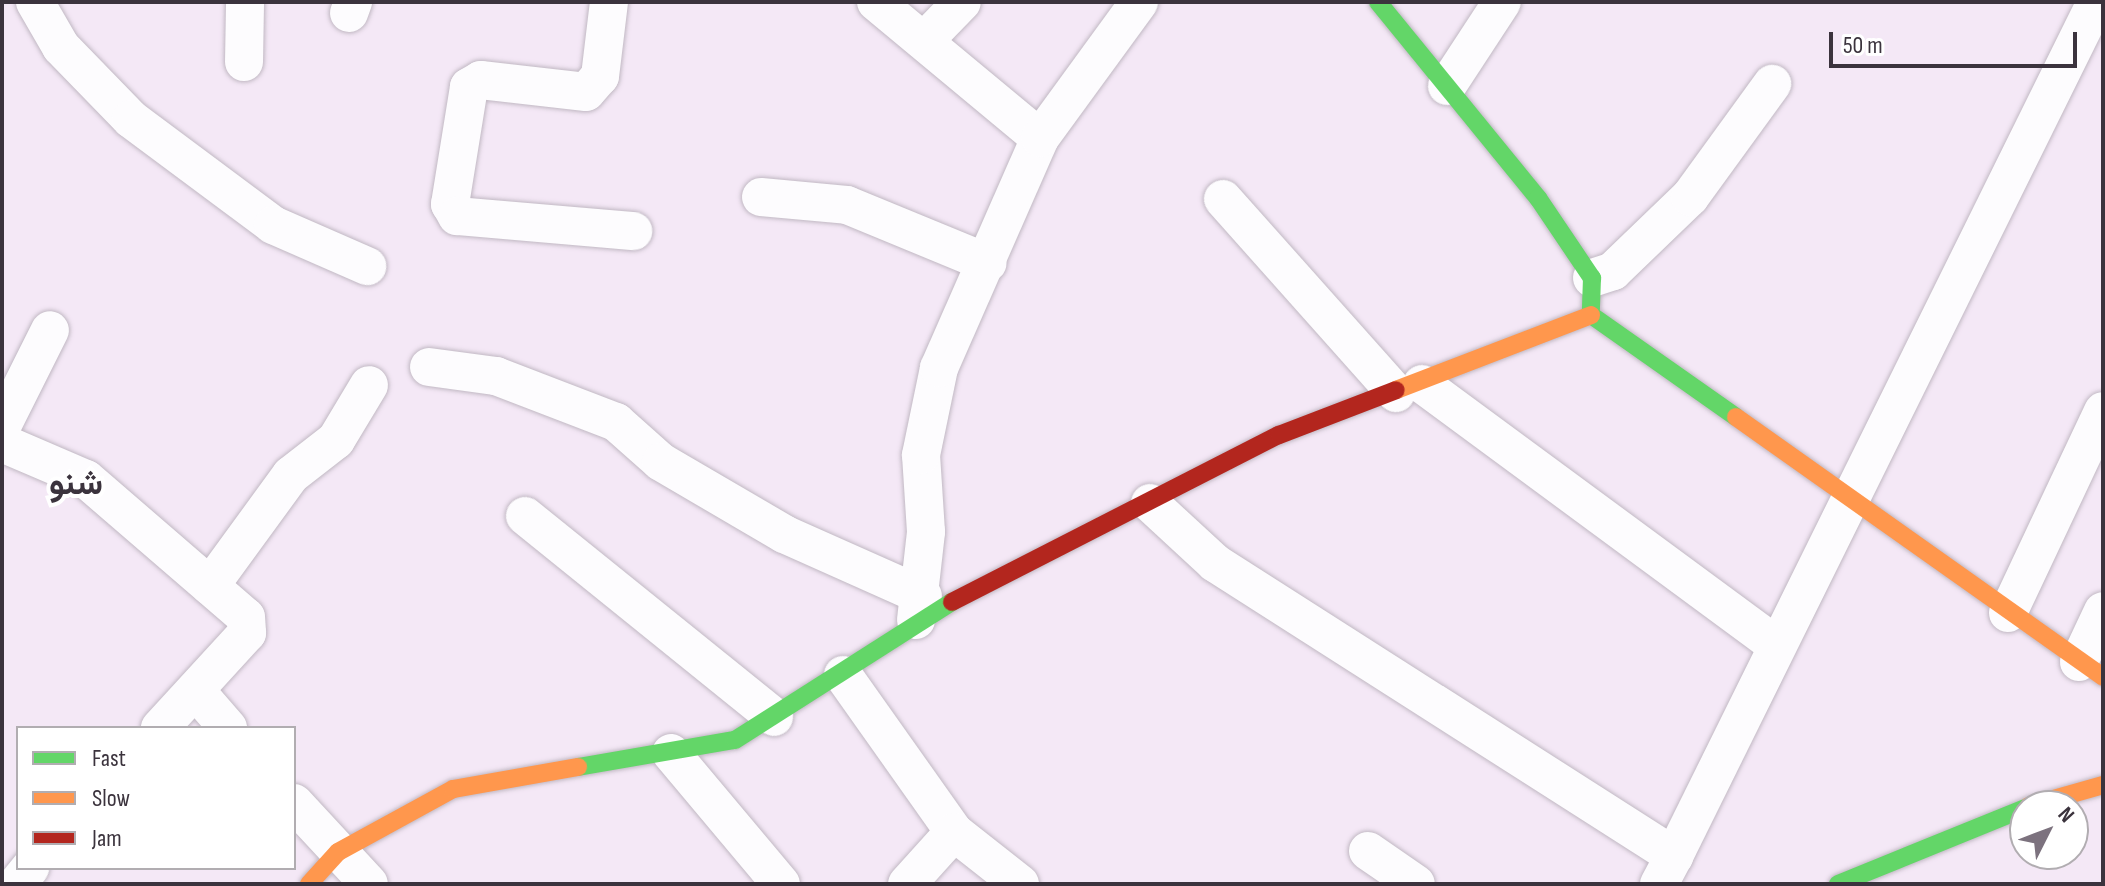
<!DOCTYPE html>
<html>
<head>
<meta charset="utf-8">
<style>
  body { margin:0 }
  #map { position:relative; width:2105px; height:886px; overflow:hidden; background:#f4e8f6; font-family:"Sofia Sans Condensed",Vazirmatn,sans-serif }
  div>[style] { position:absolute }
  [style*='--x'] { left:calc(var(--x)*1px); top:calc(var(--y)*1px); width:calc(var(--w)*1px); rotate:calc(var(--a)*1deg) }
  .roads { filter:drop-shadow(0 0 2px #c1b8c3) drop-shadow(0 0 2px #c1b8c3) }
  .street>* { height:38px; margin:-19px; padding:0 19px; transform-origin:19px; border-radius:19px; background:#fdfcfe }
  .fast>* { height:18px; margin:-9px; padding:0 9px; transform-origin:9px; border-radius:9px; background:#63d668 }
  .slow>* { height:18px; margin:-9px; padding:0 9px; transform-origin:9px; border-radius:9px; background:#ff974d }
  .jam>* { height:18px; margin:-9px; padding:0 9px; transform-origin:9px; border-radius:9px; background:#b3261e }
  span { translate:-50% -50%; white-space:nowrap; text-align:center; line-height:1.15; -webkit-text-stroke:8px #fff; paint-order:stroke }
  .quarter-label { font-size:34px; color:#3b333d; font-weight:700 }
  .frame { position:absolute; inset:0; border:4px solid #3b333d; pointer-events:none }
  .legend { position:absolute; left:16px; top:726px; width:280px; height:144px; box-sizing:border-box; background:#fff; border:2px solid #b1adb1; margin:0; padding:10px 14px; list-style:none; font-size:24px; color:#3b333d }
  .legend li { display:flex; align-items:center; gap:16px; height:40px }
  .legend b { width:40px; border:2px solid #b1adb1 }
  .north { position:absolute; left:2009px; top:790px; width:80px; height:80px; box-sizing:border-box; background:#fff; border:2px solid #b1adb1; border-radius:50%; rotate:48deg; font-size:22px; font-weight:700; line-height:32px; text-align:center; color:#3b333d }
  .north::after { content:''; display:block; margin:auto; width:28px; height:36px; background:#7c727e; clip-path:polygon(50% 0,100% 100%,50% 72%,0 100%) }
  .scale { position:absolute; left:1829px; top:32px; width:248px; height:36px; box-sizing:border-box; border:4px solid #3b333d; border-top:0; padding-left:10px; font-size:24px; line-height:28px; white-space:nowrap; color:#3b333d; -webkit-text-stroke:6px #fff; paint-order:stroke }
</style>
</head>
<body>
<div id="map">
  <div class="roads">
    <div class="street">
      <i style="--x:35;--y:2;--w:52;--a:60"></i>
      <i style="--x:61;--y:47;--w:100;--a:45.8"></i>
      <i style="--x:131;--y:119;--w:177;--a:36.7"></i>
      <i style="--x:273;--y:225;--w:103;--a:23.6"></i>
      <i style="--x:609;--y:2;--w:75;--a:96.9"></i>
      <i style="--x:600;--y:76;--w:21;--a:131"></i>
      <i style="--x:586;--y:92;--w:106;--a:-173.5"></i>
      <i style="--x:481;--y:80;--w:14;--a:150"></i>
      <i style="--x:469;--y:87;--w:119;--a:99.2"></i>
      <i style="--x:450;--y:204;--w:14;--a:60"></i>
      <i style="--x:457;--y:216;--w:177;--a:4.9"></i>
      <i style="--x:876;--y:2;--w:213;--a:39.7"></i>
      <i style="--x:349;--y:13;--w:12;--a:-70"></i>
      <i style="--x:924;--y:41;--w:54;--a:-45.7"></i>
      <i style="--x:244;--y:62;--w:60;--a:-89"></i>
      <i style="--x:1447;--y:86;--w:100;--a:-56.8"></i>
      <i style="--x:761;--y:197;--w:86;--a:5.3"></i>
      <i style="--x:847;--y:205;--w:152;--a:22.4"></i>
      <i style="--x:1223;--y:199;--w:260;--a:48.3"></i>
      <i style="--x:1592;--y:278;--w:22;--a:-18"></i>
      <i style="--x:1613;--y:271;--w:107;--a:-43.9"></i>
      <i style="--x:1690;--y:197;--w:140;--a:-54"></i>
      <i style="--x:429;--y:367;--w:68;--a:7.7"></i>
      <i style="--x:496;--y:376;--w:129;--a:21"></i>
      <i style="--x:616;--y:422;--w:60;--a:41.6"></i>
      <i style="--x:661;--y:462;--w:143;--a:30.3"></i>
      <i style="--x:784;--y:534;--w:152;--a:24"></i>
      <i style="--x:1422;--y:384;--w:440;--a:36.4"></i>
      <i style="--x:2;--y:426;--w:107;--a:-63.4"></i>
      <i style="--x:2;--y:443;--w:91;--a:23.2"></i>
      <i style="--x:86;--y:479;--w:211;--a:40.8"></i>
      <i style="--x:246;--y:617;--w:16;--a:86"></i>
      <i style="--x:247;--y:633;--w:129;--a:132.5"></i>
      <i style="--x:1150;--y:503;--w:88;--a:42.7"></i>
      <i style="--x:1215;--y:563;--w:545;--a:32.55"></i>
      <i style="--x:1674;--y:856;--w:32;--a:118"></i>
      <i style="--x:525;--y:516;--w:320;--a:38.9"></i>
      <i style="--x:210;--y:586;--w:137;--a:-53.9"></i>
      <i style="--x:291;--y:475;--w:57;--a:-37.9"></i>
      <i style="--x:336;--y:440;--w:64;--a:-59"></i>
      <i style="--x:2008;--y:613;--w:223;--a:-64.8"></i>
      <i style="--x:916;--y:620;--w:89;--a:-83.5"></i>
      <i style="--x:926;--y:532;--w:77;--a:-93.7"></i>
      <i style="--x:921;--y:455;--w:89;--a:-78.3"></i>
      <i style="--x:939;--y:368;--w:251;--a:-66.3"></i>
      <i style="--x:1040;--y:138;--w:168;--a:-53.9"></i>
      <i style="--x:2079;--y:662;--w:56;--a:-64.8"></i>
      <i style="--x:843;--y:675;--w:192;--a:54.7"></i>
      <i style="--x:954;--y:832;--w:84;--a:38.2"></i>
      <i style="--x:196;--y:691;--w:49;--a:49.1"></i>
      <i style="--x:671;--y:753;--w:171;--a:50"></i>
      <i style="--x:294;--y:803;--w:110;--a:47.2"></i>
      <i style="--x:1368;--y:851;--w:58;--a:34.5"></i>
      <i style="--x:1674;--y:856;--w:953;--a:-63.7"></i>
      <i style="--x:17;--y:884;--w:21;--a:-51"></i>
      <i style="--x:907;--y:884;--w:70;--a:-47.9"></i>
    </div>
    <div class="fast">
      <i style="--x:1378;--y:2;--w:253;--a:50.8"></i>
      <i style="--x:1538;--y:198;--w:97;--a:56"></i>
      <i style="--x:1592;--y:278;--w:37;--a:92"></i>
      <i style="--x:1591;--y:315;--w:177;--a:35.1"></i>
      <i style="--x:578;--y:767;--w:159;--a:-9.8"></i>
      <i style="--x:735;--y:740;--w:257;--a:-32.5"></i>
      <i style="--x:1838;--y:884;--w:202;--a:-22.1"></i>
    </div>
    <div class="slow">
      <i style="--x:1396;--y:390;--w:209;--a:-21"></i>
      <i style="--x:1736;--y:417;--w:450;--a:35.3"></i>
      <i style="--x:2029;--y:806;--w:77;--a:-15.8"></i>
      <i style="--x:309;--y:884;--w:43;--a:-47.8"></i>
      <i style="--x:338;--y:852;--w:131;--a:-28.7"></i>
      <i style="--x:453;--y:789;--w:127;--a:-10"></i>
    </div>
    <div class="jam">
      <i style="--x:952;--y:602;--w:367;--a:-27.1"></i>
      <i style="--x:1279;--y:435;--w:125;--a:-21"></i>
    </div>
  </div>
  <div class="quarter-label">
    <span style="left:76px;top:484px">شنو</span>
  </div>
  <div class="frame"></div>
  <ul class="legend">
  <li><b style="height:10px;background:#63d668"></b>Fast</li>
  <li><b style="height:10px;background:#ff974d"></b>Slow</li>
  <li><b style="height:10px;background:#b3261e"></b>Jam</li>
  </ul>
  <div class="north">N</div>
  <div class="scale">50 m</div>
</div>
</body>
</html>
